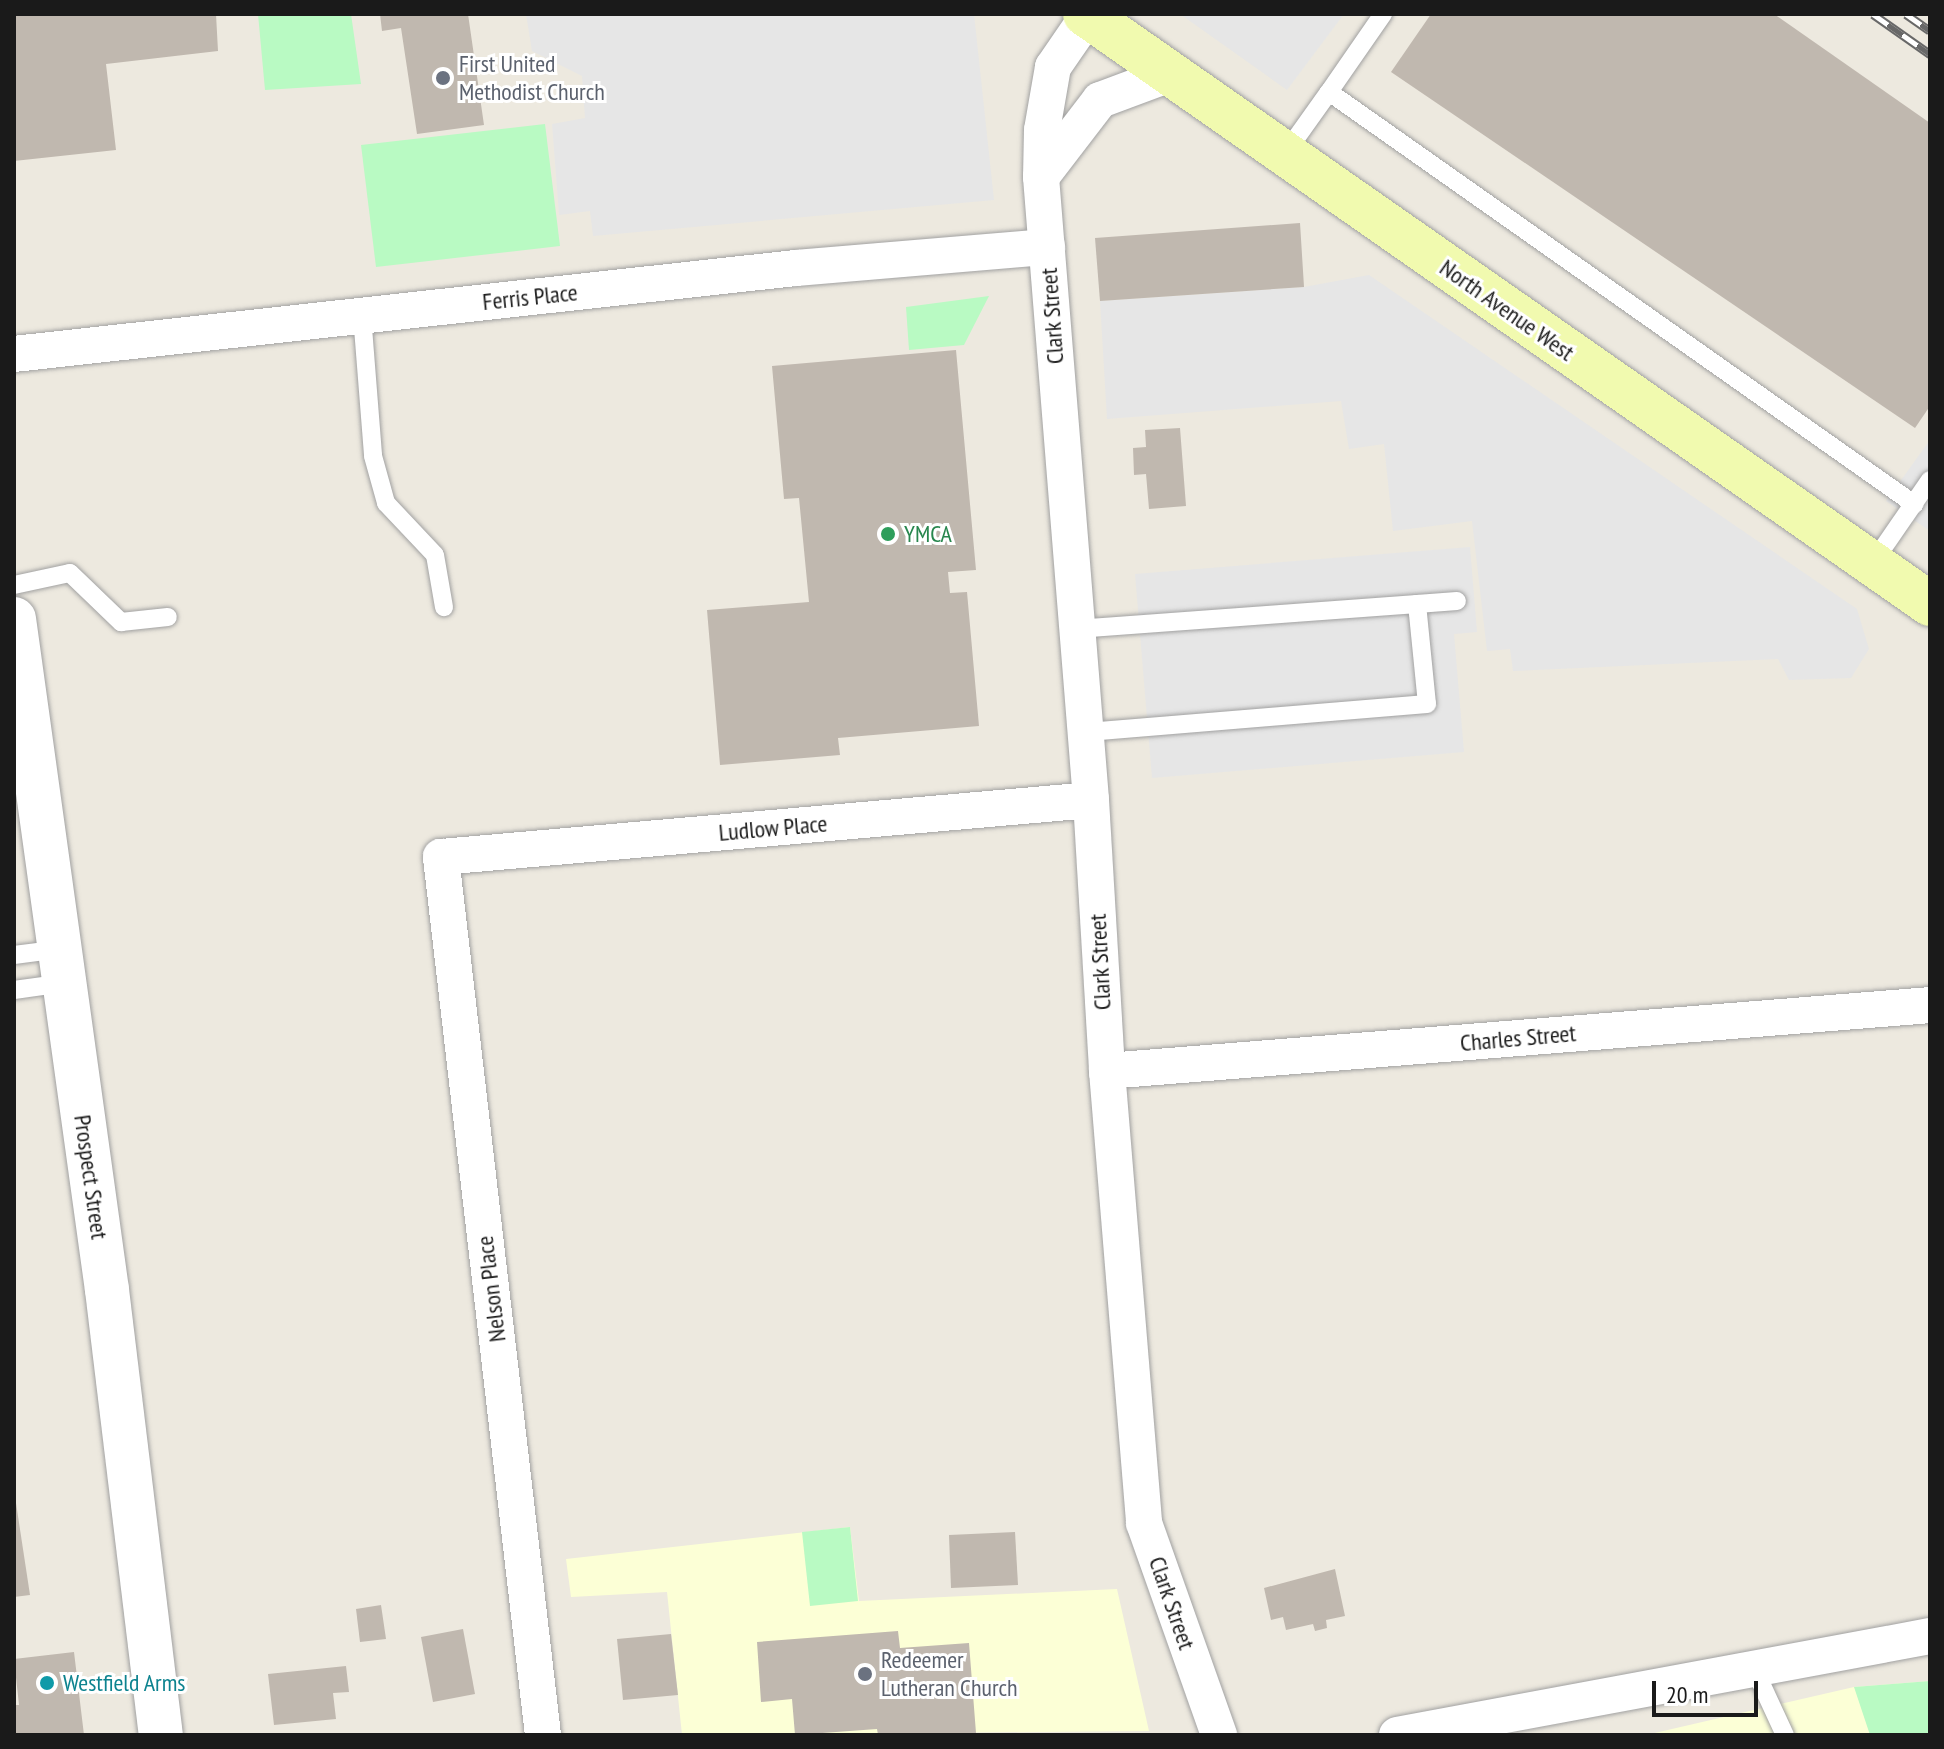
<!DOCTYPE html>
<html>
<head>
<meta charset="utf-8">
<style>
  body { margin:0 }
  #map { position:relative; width:1944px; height:1749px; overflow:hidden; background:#ede9df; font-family:"PT Sans Narrow",sans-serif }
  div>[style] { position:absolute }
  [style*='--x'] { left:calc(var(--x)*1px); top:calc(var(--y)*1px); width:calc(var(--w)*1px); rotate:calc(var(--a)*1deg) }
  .education>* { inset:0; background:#fcffd6 }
  .park>* { inset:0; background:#b9fac3 }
  .parking>* { inset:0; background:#e6e6e6 }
  .building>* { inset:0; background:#c0b8af }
  .roads { filter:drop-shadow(0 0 2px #a1a1a1) drop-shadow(0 0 2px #a1a1a1) }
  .service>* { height:18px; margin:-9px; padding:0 9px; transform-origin:9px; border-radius:9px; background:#fff }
  .minor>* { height:36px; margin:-18px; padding:0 18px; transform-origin:18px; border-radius:18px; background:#fff }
  .tertiary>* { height:44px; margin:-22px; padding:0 22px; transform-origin:22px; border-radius:22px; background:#fff }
  .secondary>* { height:44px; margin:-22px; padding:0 22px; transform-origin:22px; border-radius:22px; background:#f1faaf }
  .rail>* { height:9px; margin-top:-4.5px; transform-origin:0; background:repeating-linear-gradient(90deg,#fff 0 18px,#686868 0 36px); box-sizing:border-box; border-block:2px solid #686868 }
  .dots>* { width:22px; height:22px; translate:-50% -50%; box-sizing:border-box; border:4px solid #fff; border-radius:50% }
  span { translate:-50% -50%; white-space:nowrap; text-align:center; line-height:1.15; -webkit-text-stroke:6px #fff; paint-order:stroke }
  .worship-label { font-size:24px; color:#5b616d }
  .left { translate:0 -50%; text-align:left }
  .street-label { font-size:24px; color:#1a1a1a }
  .leisure-label { font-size:24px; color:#27864d }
  .culture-label { font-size:24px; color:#0d838f }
  .frame { position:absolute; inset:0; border:16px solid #1a1a1a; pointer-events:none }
  .scale { position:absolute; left:1652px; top:1681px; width:106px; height:36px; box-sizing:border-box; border:4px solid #1a1a1a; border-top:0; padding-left:10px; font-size:24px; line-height:28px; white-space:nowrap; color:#1a1a1a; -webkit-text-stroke:6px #fff; paint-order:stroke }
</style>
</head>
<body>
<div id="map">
  <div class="education">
    <i style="clip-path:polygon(850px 1527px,859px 1601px,1117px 1589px,1149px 1731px,682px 1735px,667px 1592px,571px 1597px,566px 1559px)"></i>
    <i style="clip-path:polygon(1930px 1681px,1930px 1735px,1646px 1735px,1854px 1687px)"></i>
  </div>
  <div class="park">
    <i style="clip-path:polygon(258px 14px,351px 14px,361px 84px,265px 90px)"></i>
    <i style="clip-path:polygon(545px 124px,560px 246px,376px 267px,361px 145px)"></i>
    <i style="clip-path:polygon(989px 296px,964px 345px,909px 350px,906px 307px)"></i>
    <i style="clip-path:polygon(850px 1527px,858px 1601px,810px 1606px,802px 1532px)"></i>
    <i style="clip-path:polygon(1930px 1681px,1930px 1735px,1870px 1735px,1854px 1687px)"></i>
  </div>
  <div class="parking">
    <i style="clip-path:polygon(526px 14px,974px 14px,994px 200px,593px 236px,590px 211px,559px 215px,552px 124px,585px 118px,582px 76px,532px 51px)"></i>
    <i style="clip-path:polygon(1180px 14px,1344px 14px,1287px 90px)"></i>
    <i style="clip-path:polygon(1369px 275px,1857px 609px,1869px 649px,1851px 678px,1789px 680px,1778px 659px,1513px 671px,1510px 649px,1487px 651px,1472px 521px,1393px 531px,1384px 444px,1349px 449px,1341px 401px,1107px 419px,1100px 301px,1304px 287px)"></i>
    <i style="clip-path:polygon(1930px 440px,1930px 531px,1886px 501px)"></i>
    <i style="clip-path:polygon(1470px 547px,1477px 632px,1454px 634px,1464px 752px,1152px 778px,1135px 574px)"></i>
  </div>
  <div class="building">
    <i style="clip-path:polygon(14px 14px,216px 14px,218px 51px,106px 64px,116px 150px,14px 161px)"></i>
    <i style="clip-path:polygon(380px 14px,468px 14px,484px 125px,417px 134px,401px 28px,382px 31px)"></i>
    <i style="clip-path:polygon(1431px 14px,1774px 14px,1930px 123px,1930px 406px,1915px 428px,1391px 72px)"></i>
    <i style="clip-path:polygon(1300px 223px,1304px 287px,1100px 301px,1095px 238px)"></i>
    <i style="clip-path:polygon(956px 350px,976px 570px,948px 572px,950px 593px,967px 592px,979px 726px,838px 738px,840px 755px,720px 765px,707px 610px,809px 602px,799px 498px,784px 499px,772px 366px)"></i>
    <i style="clip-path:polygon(1180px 428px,1186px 506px,1149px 509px,1146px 474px,1134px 475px,1133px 448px,1146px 447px,1145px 430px)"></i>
    <i style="clip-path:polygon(14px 1490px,30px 1595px,14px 1597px)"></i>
    <i style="clip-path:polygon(1015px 1532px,1018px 1585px,951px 1588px,949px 1535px)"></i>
    <i style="clip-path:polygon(1335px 1569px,1345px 1616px,1326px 1620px,1327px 1628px,1315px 1631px,1313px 1624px,1286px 1630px,1283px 1617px,1271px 1620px,1264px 1588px)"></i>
    <i style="clip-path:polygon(381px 1605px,386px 1639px,360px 1642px,356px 1609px)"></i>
    <i style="clip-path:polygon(463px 1629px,475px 1694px,433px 1702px,421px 1637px)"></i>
    <i style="clip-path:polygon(898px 1631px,900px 1648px,969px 1643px,976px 1733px,878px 1735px,877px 1729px,795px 1735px,792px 1699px,761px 1702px,757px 1642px)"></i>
    <i style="clip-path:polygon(671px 1634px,678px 1695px,623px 1700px,617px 1639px)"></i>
    <i style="clip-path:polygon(74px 1652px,84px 1735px,14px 1735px,14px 1705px,19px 1705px,14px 1659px)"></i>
    <i style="clip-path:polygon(346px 1666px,349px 1692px,333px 1693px,336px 1719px,274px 1725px,268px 1674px)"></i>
  </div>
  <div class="roads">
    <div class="service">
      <i style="--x:1329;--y:92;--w:95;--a:-55.3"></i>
      <i style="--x:1284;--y:155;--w:77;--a:-54.5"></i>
      <i style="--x:1329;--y:92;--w:716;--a:35.16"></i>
      <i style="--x:362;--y:315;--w:141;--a:85.5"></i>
      <i style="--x:373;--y:456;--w:49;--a:74.5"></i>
      <i style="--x:386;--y:503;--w:71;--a:46.7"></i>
      <i style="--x:435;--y:555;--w:53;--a:80.2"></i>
      <i style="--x:1872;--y:564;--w:102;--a:-55.4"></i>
      <i style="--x:14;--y:585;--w:57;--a:-12.1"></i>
      <i style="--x:70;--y:573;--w:71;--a:43.9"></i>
      <i style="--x:121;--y:622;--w:47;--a:-6.1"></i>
      <i style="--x:1417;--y:604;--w:40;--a:-4.3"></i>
      <i style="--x:1076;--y:629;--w:342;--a:-4.2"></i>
      <i style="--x:1417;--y:604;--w:100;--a:84.3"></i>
      <i style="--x:1427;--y:704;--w:344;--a:175.3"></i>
      <i style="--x:14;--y:955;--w:46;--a:-7.4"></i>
      <i style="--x:14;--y:990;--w:50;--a:-8"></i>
      <i style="--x:1754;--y:1668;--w:74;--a:65.2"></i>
    </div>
    <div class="minor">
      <i style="--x:1088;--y:16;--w:62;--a:124.5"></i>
      <i style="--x:1053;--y:67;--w:64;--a:99.9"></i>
      <i style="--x:1042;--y:130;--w:47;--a:91.2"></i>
      <i style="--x:1041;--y:177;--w:625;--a:85.41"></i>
      <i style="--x:1091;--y:800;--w:271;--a:86.6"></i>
      <i style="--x:1107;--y:1071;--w:454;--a:85.3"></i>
      <i style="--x:1144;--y:1523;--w:225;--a:70.5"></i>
      <i style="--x:1041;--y:177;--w:97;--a:-52.5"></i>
      <i style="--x:1100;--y:100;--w:75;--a:-20.4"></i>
      <i style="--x:14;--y:354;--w:787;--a:-6.28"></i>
      <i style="--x:796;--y:268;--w:252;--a:-4.8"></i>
      <i style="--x:1107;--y:1071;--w:826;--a:-4.58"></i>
      <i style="--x:543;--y:1735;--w:884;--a:-96.63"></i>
      <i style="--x:441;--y:857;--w:652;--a:-5.01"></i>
      <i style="--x:1397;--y:1735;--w:542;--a:-10.52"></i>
    </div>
    <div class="tertiary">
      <i style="--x:14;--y:619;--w:677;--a:82.11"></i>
      <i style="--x:107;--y:1290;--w:448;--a:83.1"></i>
    </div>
    <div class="secondary">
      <i style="--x:1085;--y:14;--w:1031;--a:34.92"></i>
    </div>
  </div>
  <div class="rail">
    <i style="--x:1873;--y:14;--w:70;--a:35.1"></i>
    <i style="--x:1906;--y:14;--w:29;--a:35"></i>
  </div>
  <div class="dots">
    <i style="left:443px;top:78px;background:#6b7280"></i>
    <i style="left:888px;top:534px;background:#2e9e5b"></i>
    <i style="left:865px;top:1674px;background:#6b7280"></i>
    <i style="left:47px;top:1683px;background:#0f9aa8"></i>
  </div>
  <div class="worship-label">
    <span class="left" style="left:459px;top:78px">First United<br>Methodist Church</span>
    <span class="left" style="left:881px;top:1674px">Redeemer<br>Lutheran Church</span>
  </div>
  <div class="street-label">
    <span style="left:530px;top:297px;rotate:-6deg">Ferris Place</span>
    <span style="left:1507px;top:310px;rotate:35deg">North Avenue West</span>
    <span style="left:1052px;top:316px;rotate:-94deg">Clark Street</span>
    <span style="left:773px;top:828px;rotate:-5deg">Ludlow Place</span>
    <span style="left:1100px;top:962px;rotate:-93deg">Clark Street</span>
    <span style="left:1518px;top:1038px;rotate:-5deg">Charles Street</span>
    <span style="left:91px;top:1177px;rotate:82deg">Prospect Street</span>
    <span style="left:491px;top:1289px;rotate:-97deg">Nelson Place</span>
    <span style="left:1172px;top:1603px;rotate:71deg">Clark Street</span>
  </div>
  <div class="leisure-label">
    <span class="left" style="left:904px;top:534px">YMCA</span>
  </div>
  <div class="culture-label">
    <span class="left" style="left:63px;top:1683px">Westfield Arms</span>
  </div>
  <div class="frame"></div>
  <div class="scale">20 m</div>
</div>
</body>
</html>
